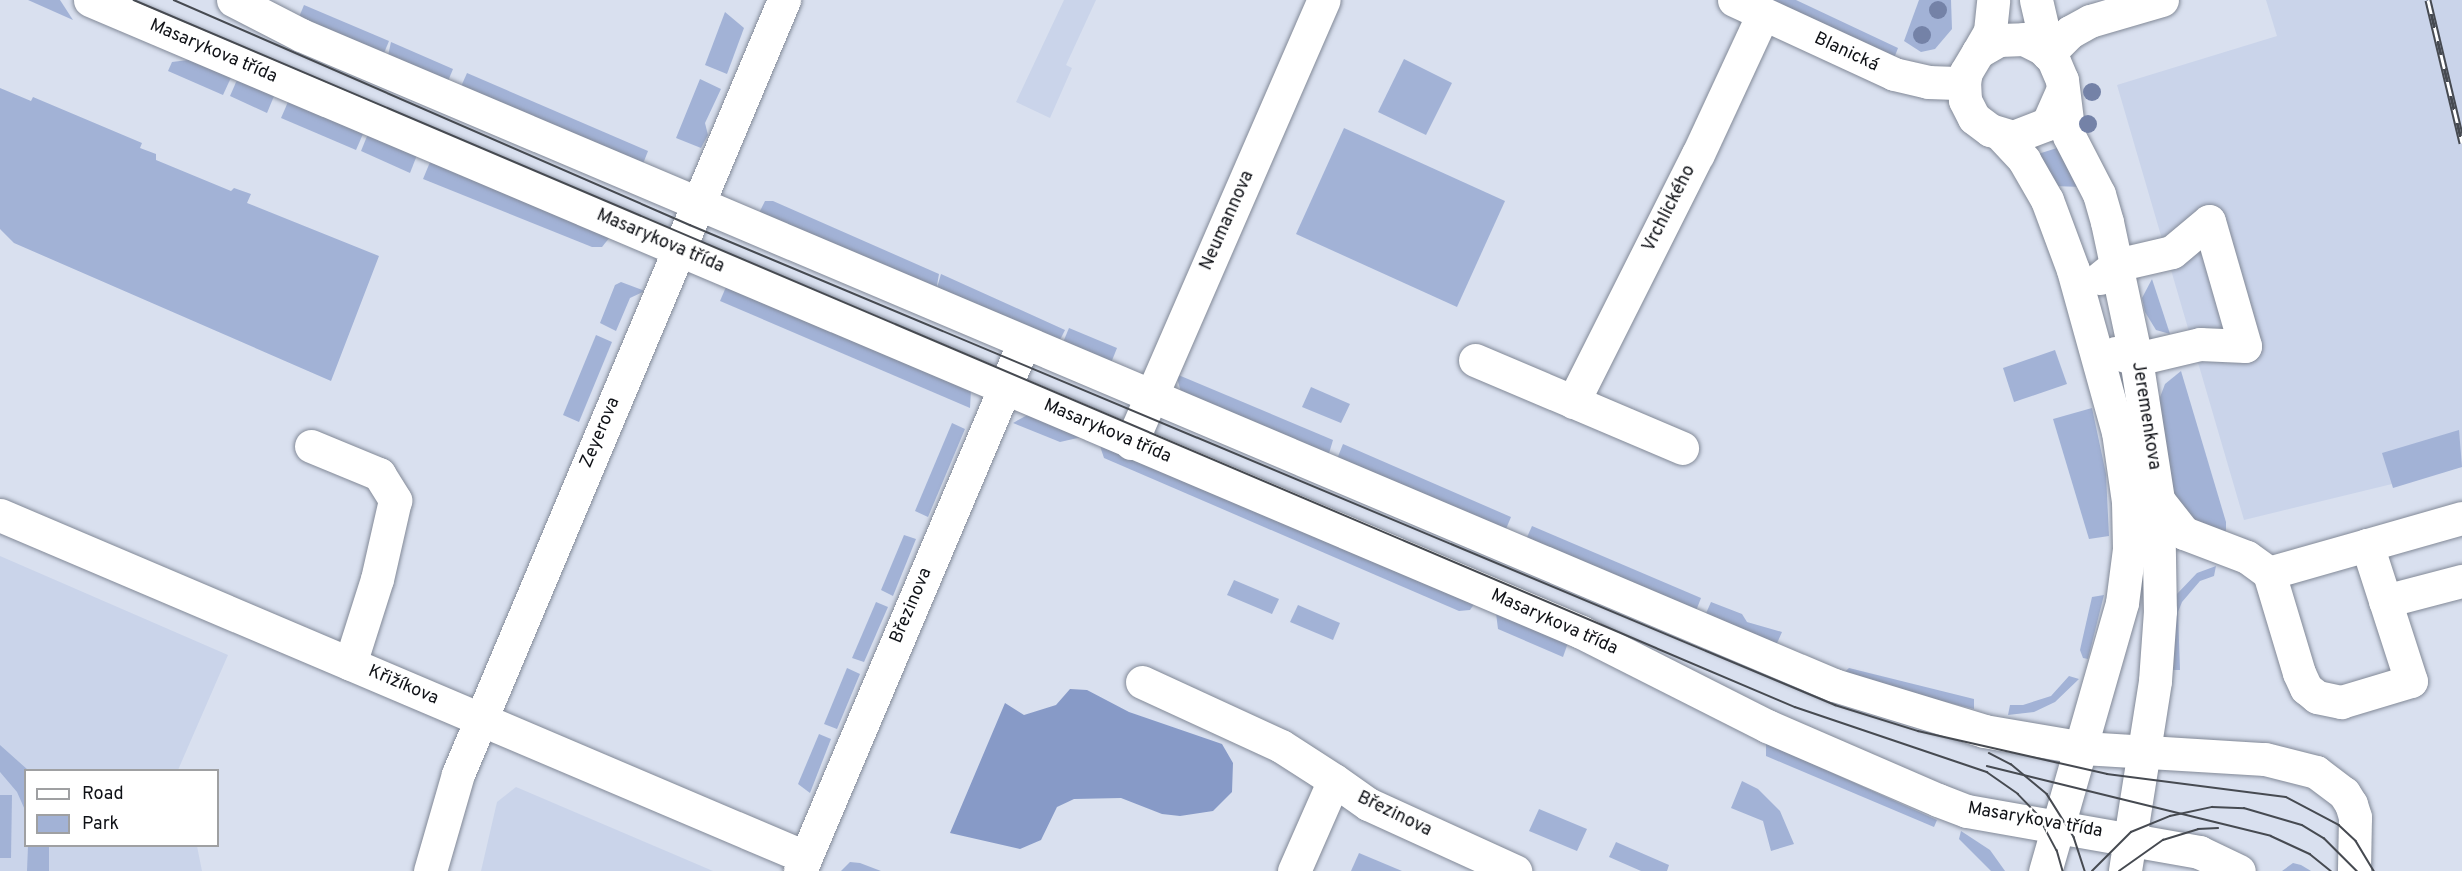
<!DOCTYPE html>
<html>
<head>
<meta charset="utf-8">
<style>
  body { margin:0 }
  #map { position:relative; width:2462px; height:871px; overflow:hidden; background:#d9e0ef; font-family:Overpass,sans-serif }
  div>[style] { position:absolute }
  [style*='--x'] { left:calc(var(--x)*1px); top:calc(var(--y)*1px); width:calc(var(--w)*1px); rotate:calc(var(--a)*1deg) }
  .built>* { inset:0; background:#cad4ea }
  .green>* { inset:0; background:#a2b2d6 }
  .forest>* { inset:0; background:#879ac7 }
  .roads { filter:drop-shadow(0 0 2px #828997) drop-shadow(0 0 2px #828997) }
  .minor>* { height:33px; margin:-16.5px; padding:0 16.5px; transform-origin:16.5px; border-radius:16.5px; background:#fff }
  .tram>* { height:1.5px; margin:-0.75px; padding:0 0.75px; transform-origin:0.75px; border-radius:0.75px; background:#464a51 }
  .rail>* { height:7px; margin-top:-3.5px; transform-origin:0; background:repeating-linear-gradient(90deg,#fff 0 14px,#464a51 0 28px); box-sizing:border-box; border-block:2px solid #464a51 }
  .trees>* { width:18px; height:18px; margin:-9px; border-radius:50%; background:#7482a7 }
  span { translate:-50% -50%; white-space:nowrap; text-align:center; line-height:1.15; -webkit-text-stroke:5px #fff; paint-order:stroke }
  .street-label { font-size:18px; color:#0f1116 }
  .legend { position:absolute; left:24px; top:769px; width:195px; height:78px; box-sizing:border-box; background:#fff; border:2px solid #9fa0a2; margin:0; padding:8px 10px; list-style:none; font-size:18px; color:#0f1116 }
  .legend li { display:flex; align-items:center; gap:12px; height:30px }
  .legend b { width:30px; border:2px solid #9fa0a2 }
</style>
</head>
<body>
<div id="map">
  <div class="built">
    <i style="clip-path:polygon(1064px 0,1096px 0,1066px 65px,1072px 68px,1050px 118px,1016px 102px)"></i>
    <i style="clip-path:polygon(2266px 0,2462px 0,2462px 467px,2244px 520px,2117px 85px,2277px 36px)"></i>
    <i style="clip-path:polygon(0 556px,228px 655px,178px 770px,26px 770px,26px 846px,197px 846px,202px 871px,0 871px)"></i>
    <i style="clip-path:polygon(516px 787px,713px 871px,481px 871px,497px 802px)"></i>
  </div>
  <div class="green">
    <i style="clip-path:polygon(28px 0,60px 0,73px 20px)"></i>
    <i style="clip-path:polygon(1766px 0,1796px 0,1898px 48px,1893px 61px)"></i>
    <i style="clip-path:polygon(1919px 0,1951px 0,1952px 29px,1935px 49px,1921px 52px,1904px 41px)"></i>
    <i style="clip-path:polygon(304px 5px,389px 41px,382px 58px,297px 22px)"></i>
    <i style="clip-path:polygon(725px 12px,744px 28px,727px 74px,705px 65px)"></i>
    <i style="clip-path:polygon(391px 42px,453px 69px,446px 86px,387px 60px)"></i>
    <i style="clip-path:polygon(204px 58px,234px 71px,223px 95px,168px 71px,172px 62px)"></i>
    <i style="clip-path:polygon(1404px 59px,1452px 83px,1426px 135px,1378px 112px)"></i>
    <i style="clip-path:polygon(240px 73px,277px 89px,267px 113px,230px 96px)"></i>
    <i style="clip-path:polygon(467px 73px,648px 151px,641px 169px,459px 91px)"></i>
    <i style="clip-path:polygon(700px 79px,721px 89px,705px 123px,708px 135px,701px 148px,676px 138px)"></i>
    <i style="clip-path:polygon(0 88px,31px 101px,33px 97px,142px 143px,140px 148px,156px 154px,156px 160px,231px 191px,234px 188px,251px 194px,247px 203px,379px 256px,331px 381px,14px 243px,0 229px)"></i>
    <i style="clip-path:polygon(291px 95px,366px 127px,356px 150px,281px 118px)"></i>
    <i style="clip-path:polygon(1344px 128px,1505px 201px,1457px 307px,1296px 234px)"></i>
    <i style="clip-path:polygon(370px 129px,419px 150px,410px 173px,361px 151px)"></i>
    <i style="clip-path:polygon(2057px 148px,2082px 187px,2053px 186px,2038px 154px)"></i>
    <i style="clip-path:polygon(433px 155px,614px 232px,602px 247px,592px 247px,423px 179px)"></i>
    <i style="clip-path:polygon(765px 201px,773px 201px,939px 274px,936px 291px,941px 274px,1065px 330px,1057px 346px,757px 217px)"></i>
    <i style="clip-path:polygon(2152px 279px,2170px 334px,2156px 330px,2145px 312px,2142px 298px)"></i>
    <i style="clip-path:polygon(729px 280px,971px 390px,970px 408px,720px 301px)"></i>
    <i style="clip-path:polygon(621px 282px,645px 291px,630px 298px,616px 331px,600px 323px,615px 285px)"></i>
    <i style="clip-path:polygon(1069px 328px,1117px 348px,1109px 368px,1061px 347px)"></i>
    <i style="clip-path:polygon(596px 335px,612px 342px,579px 422px,563px 415px)"></i>
    <i style="clip-path:polygon(2055px 350px,2067px 384px,2014px 402px,2003px 368px)"></i>
    <i style="clip-path:polygon(2181px 371px,2226px 522px,2226px 532px,2199px 525px,2170px 495px,2156px 408px,2165px 384px)"></i>
    <i style="clip-path:polygon(1176px 374px,1333px 440px,1327px 460px,1182px 396px)"></i>
    <i style="clip-path:polygon(1311px 387px,1350px 404px,1341px 423px,1302px 407px)"></i>
    <i style="clip-path:polygon(2092px 408px,2106px 474px,2109px 536px,2089px 539px,2053px 419px)"></i>
    <i style="clip-path:polygon(1031px 413px,1082px 437px,1060px 442px,1013px 423px)"></i>
    <i style="clip-path:polygon(952px 423px,965px 429px,928px 517px,915px 511px)"></i>
    <i style="clip-path:polygon(2459px 430px,2462px 467px,2393px 488px,2382px 453px)"></i>
    <i style="clip-path:polygon(1343px 444px,1511px 517px,1503px 536px,1335px 464px)"></i>
    <i style="clip-path:polygon(1100px 446px,1477px 600px,1470px 610px,1459px 611px,1104px 458px)"></i>
    <i style="clip-path:polygon(1532px 526px,1701px 598px,1694px 616px,1524px 544px)"></i>
    <i style="clip-path:polygon(904px 535px,916px 539px,893px 596px,881px 590px)"></i>
    <i style="clip-path:polygon(2216px 566px,2214px 576px,2200px 581px,2182px 602px,2178px 612px,2180px 670px,2170px 670px,2171px 608px,2176px 595px,2197px 573px)"></i>
    <i style="clip-path:polygon(1234px 580px,1279px 599px,1272px 614px,1227px 595px)"></i>
    <i style="clip-path:polygon(2104px 595px,2088px 659px,2083px 658px,2080px 650px,2092px 597px)"></i>
    <i style="clip-path:polygon(876px 602px,888px 607px,864px 662px,852px 658px)"></i>
    <i style="clip-path:polygon(1711px 602px,1742px 614px,1747px 622px,1782px 632px,1774px 650px,1703px 620px)"></i>
    <i style="clip-path:polygon(1298px 605px,1340px 623px,1333px 640px,1290px 622px)"></i>
    <i style="clip-path:polygon(1496px 613px,1569px 640px,1563px 657px,1498px 629px)"></i>
    <i style="clip-path:polygon(847px 668px,860px 674px,837px 729px,824px 724px)"></i>
    <i style="clip-path:polygon(1849px 668px,1974px 699px,1974px 709px,1840px 676px)"></i>
    <i style="clip-path:polygon(2069px 676px,2079px 679px,2055px 702px,2034px 712px,2008px 715px,2010px 705px,2023px 705px,2051px 696px)"></i>
    <i style="clip-path:polygon(819px 734px,831px 739px,810px 793px,798px 784px)"></i>
    <i style="clip-path:polygon(1766px 743px,1937px 820px,1934px 827px,1766px 756px)"></i>
    <i style="clip-path:polygon(0 745px,28px 770px,25px 810px,17px 792px,0 772px)"></i>
    <i style="clip-path:polygon(1742px 781px,1758px 789px,1780px 811px,1794px 844px,1771px 851px,1763px 821px,1731px 808px)"></i>
    <i style="clip-path:polygon(0 795px,12px 795px,11px 858px,0 858px)"></i>
    <i style="clip-path:polygon(1539px 809px,1587px 829px,1577px 851px,1529px 831px)"></i>
    <i style="clip-path:polygon(1961px 831px,1990px 850px,2005px 871px,1991px 871px,1959px 839px)"></i>
    <i style="clip-path:polygon(1616px 842px,1669px 865px,1667px 871px,1641px 871px,1609px 857px)"></i>
    <i style="clip-path:polygon(28px 846px,49px 846px,49px 871px,27px 871px)"></i>
    <i style="clip-path:polygon(1359px 853px,1402px 871px,1351px 871px)"></i>
    <i style="clip-path:polygon(850px 862px,860px 863px,881px 871px,841px 871px)"></i>
    <i style="clip-path:polygon(2293px 863px,2301px 865px,2311px 871px,2282px 871px)"></i>
  </div>
  <div class="forest">
    <i style="clip-path:polygon(1070px 689px,1087px 690px,1129px 712px,1222px 744px,1233px 763px,1232px 792px,1213px 811px,1180px 816px,1162px 814px,1121px 798px,1074px 799px,1057px 807px,1041px 840px,1020px 849px,950px 833px,1005px 703px,1024px 715px,1056px 705px)"></i>
  </div>
  <div class="roads">
    <div class="minor">
      <i style="--x:90;--y:0;--w:1619;--a:22.97"></i>
      <i style="--x:1581;--y:632;--w:208;--a:26.8"></i>
      <i style="--x:1767;--y:726;--w:186;--a:23.4"></i>
      <i style="--x:1938;--y:800;--w:31;--a:21"></i>
      <i style="--x:1967;--y:811;--w:236;--a:10"></i>
      <i style="--x:2199;--y:852;--w:44;--a:25.4"></i>
      <i style="--x:233;--y:0;--w:76;--a:27.2"></i>
      <i style="--x:301;--y:35;--w:1665;--a:22.98"></i>
      <i style="--x:1834;--y:685;--w:157;--a:17"></i>
      <i style="--x:1984;--y:731;--w:100;--a:9.7"></i>
      <i style="--x:2083;--y:748;--w:182;--a:3.5"></i>
      <i style="--x:2265;--y:759;--w:53;--a:14.3"></i>
      <i style="--x:2316;--y:772;--w:35;--a:37"></i>
      <i style="--x:2344;--y:793;--w:13;--a:58"></i>
      <i style="--x:2351;--y:804;--w:14;--a:73"></i>
      <i style="--x:2355;--y:817;--w:54;--a:91.1"></i>
      <i style="--x:1734;--y:0;--w:176;--a:24.8"></i>
      <i style="--x:1894;--y:74;--w:35;--a:13"></i>
      <i style="--x:1928;--y:82;--w:36;--a:2"></i>
      <i style="--x:2036;--y:0;--w:36;--a:77"></i>
      <i style="--x:2044;--y:35;--w:13;--a:99"></i>
      <i style="--x:1978;--y:52;--w:24;--a:-60"></i>
      <i style="--x:1990;--y:31;--w:31;--a:-84"></i>
      <i style="--x:2048;--y:54;--w:31;--a:-45"></i>
      <i style="--x:2070;--y:32;--w:23;--a:-29"></i>
      <i style="--x:2090;--y:21;--w:75;--a:-16.3"></i>
      <i style="--x:2062;--y:91;--w:36;--a:114"></i>
      <i style="--x:2047;--y:124;--w:36;--a:159"></i>
      <i style="--x:2013;--y:137;--w:24;--a:-163"></i>
      <i style="--x:1990;--y:130;--w:20;--a:-143"></i>
      <i style="--x:1974;--y:118;--w:20;--a:-117"></i>
      <i style="--x:1965;--y:100;--w:17;--a:-93"></i>
      <i style="--x:1964;--y:83;--w:11;--a:-80"></i>
      <i style="--x:1966;--y:72;--w:23;--a:-59"></i>
      <i style="--x:1978;--y:52;--w:24;--a:-30"></i>
      <i style="--x:1999;--y:40;--w:25;--a:-2"></i>
      <i style="--x:2024;--y:39;--w:20;--a:27"></i>
      <i style="--x:2042;--y:48;--w:16;--a:45"></i>
      <i style="--x:2053;--y:59;--w:23;--a:67"></i>
      <i style="--x:2062;--y:80;--w:56;--a:82.9"></i>
      <i style="--x:2069;--y:136;--w:65;--a:62.7"></i>
      <i style="--x:2099;--y:194;--w:29;--a:74"></i>
      <i style="--x:2107;--y:222;--w:140;--a:78"></i>
      <i style="--x:2136;--y:359;--w:143;--a:81.1"></i>
      <i style="--x:2158;--y:500;--w:111;--a:89"></i>
      <i style="--x:2160;--y:611;--w:70;--a:94.1"></i>
      <i style="--x:2155;--y:681;--w:192;--a:99"></i>
      <i style="--x:2001;--y:135;--w:34;--a:47"></i>
      <i style="--x:2024;--y:160;--w:46;--a:60.1"></i>
      <i style="--x:2047;--y:200;--w:75;--a:69.6"></i>
      <i style="--x:2073;--y:270;--w:168;--a:74.5"></i>
      <i style="--x:2118;--y:432;--w:70;--a:81.8"></i>
      <i style="--x:2128;--y:501;--w:48;--a:88.8"></i>
      <i style="--x:2129;--y:549;--w:54;--a:97.4"></i>
      <i style="--x:2122;--y:603;--w:279;--a:106"></i>
      <i style="--x:2100;--y:278;--w:21;--a:-39"></i>
      <i style="--x:2116;--y:265;--w:57;--a:-13.1"></i>
      <i style="--x:2172;--y:252;--w:48;--a:-40"></i>
      <i style="--x:2209;--y:221;--w:130;--a:73.9"></i>
      <i style="--x:2245;--y:346;--w:45;--a:-177.5"></i>
      <i style="--x:2200;--y:344;--w:66;--a:166.8"></i>
      <i style="--x:2136;--y:359;--w:21;--a:-163"></i>
      <i style="--x:1475;--y:360;--w:225;--a:23"></i>
      <i style="--x:1573;--y:402;--w:278;--a:-63.3"></i>
      <i style="--x:1698;--y:154;--w:154;--a:-65.1"></i>
      <i style="--x:1131;--y:443;--w:483;--a:-66.5"></i>
      <i style="--x:311;--y:446;--w:74;--a:22.4"></i>
      <i style="--x:379;--y:474;--w:31;--a:58"></i>
      <i style="--x:395;--y:500;--w:81;--a:102.8"></i>
      <i style="--x:377;--y:579;--w:89;--a:107.6"></i>
      <i style="--x:2158;--y:500;--w:42;--a:51.8"></i>
      <i style="--x:2184;--y:533;--w:67;--a:20.9"></i>
      <i style="--x:2247;--y:557;--w:27;--a:36"></i>
      <i style="--x:2269;--y:573;--w:104;--a:73.3"></i>
      <i style="--x:2299;--y:673;--w:17;--a:65"></i>
      <i style="--x:2306;--y:688;--w:14;--a:39"></i>
      <i style="--x:2317;--y:697;--w:25;--a:12"></i>
      <i style="--x:2341;--y:702;--w:73;--a:-16.7"></i>
      <i style="--x:2411;--y:681;--w:143;--a:-107.9"></i>
      <i style="--x:2367;--y:545;--w:102;--a:164.1"></i>
      <i style="--x:0;--y:515;--w:875;--a:23.02"></i>
      <i style="--x:2367;--y:545;--w:99;--a:-15.9"></i>
      <i style="--x:2385;--y:601;--w:80;--a:-14.6"></i>
      <i style="--x:1142;--y:682;--w:153;--a:24.7"></i>
      <i style="--x:1281;--y:746;--w:63;--a:32.7"></i>
      <i style="--x:430;--y:871;--w:101;--a:-73.9"></i>
      <i style="--x:458;--y:774;--w:840;--a:-67.16"></i>
      <i style="--x:800;--y:871;--w:574;--a:-67.05"></i>
      <i style="--x:1294;--y:871;--w:99;--a:-66.3"></i>
      <i style="--x:1334;--y:780;--w:42;--a:35.2"></i>
      <i style="--x:1368;--y:804;--w:162;--a:24.5"></i>
    </div>
  </div>
  <div class="tram">
    <i style="--x:134;--y:0;--w:1805;--a:23.06"></i>
    <i style="--x:1795;--y:707;--w:203;--a:18.7"></i>
    <i style="--x:1987;--y:772;--w:38;--a:35"></i>
    <i style="--x:2018;--y:794;--w:29;--a:46"></i>
    <i style="--x:2038;--y:815;--w:40;--a:62"></i>
    <i style="--x:2057;--y:850;--w:22;--a:74"></i>
    <i style="--x:174;--y:0;--w:563;--a:23.56"></i>
    <i style="--x:690;--y:225;--w:1242;--a:22.74"></i>
    <i style="--x:1835;--y:705;--w:87;--a:17.4"></i>
    <i style="--x:1918;--y:731;--w:194;--a:12.8"></i>
    <i style="--x:2107;--y:774;--w:180;--a:7.3"></i>
    <i style="--x:2286;--y:797;--w:60;--a:27.8"></i>
    <i style="--x:2339;--y:825;--w:23;--a:43"></i>
    <i style="--x:2356;--y:841;--w:35;--a:59"></i>
    <i style="--x:1989;--y:753;--w:25;--a:27"></i>
    <i style="--x:2011;--y:764;--w:47;--a:39.8"></i>
    <i style="--x:2047;--y:794;--w:51;--a:57.9"></i>
    <i style="--x:2074;--y:837;--w:36;--a:72"></i>
    <i style="--x:1987;--y:766;--w:292;--a:13.8"></i>
    <i style="--x:2271;--y:836;--w:43;--a:24.8"></i>
    <i style="--x:2310;--y:854;--w:27;--a:39"></i>
    <i style="--x:2092;--y:871;--w:55;--a:-45"></i>
    <i style="--x:2131;--y:832;--w:42;--a:-22.3"></i>
    <i style="--x:2170;--y:816;--w:43;--a:-12.1"></i>
    <i style="--x:2212;--y:807;--w:32;--a:2"></i>
    <i style="--x:2244;--y:808;--w:60;--a:16.3"></i>
    <i style="--x:2302;--y:825;--w:26;--a:31"></i>
    <i style="--x:2324;--y:838;--w:47;--a:45"></i>
    <i style="--x:2119;--y:871;--w:54;--a:-35.2"></i>
    <i style="--x:2163;--y:840;--w:37;--a:-17"></i>
    <i style="--x:2198;--y:829;--w:20;--a:-3"></i>
  </div>
  <div class="rail">
    <i style="--x:2428;--y:0;--w:147;--a:76.6"></i>
  </div>
  <div class="trees">
    <i style="left:1938px;top:10px"></i>
    <i style="left:1922px;top:35px"></i>
    <i style="left:2092px;top:92px"></i>
    <i style="left:2088px;top:124px"></i>
  </div>
  <div class="street-label">
    <span style="left:213px;top:52px;rotate:23deg">Masarykova třída</span>
    <span style="left:1846px;top:53px;rotate:25deg">Blanická</span>
    <span style="left:1670px;top:209px;rotate:-63deg">Vrchlického</span>
    <span style="left:1228px;top:221px;rotate:-66deg">Neumannova</span>
    <span style="left:660px;top:242px;rotate:23deg">Masarykova třída</span>
    <span style="left:2145px;top:416px;rotate:81deg">Jeremenkova</span>
    <span style="left:1107px;top:432px;rotate:23deg">Masarykova třída</span>
    <span style="left:601px;top:433px;rotate:-67deg">Zeyerova</span>
    <span style="left:912px;top:606px;rotate:-67deg">Březinova</span>
    <span style="left:1554px;top:623px;rotate:24deg">Masarykova třída</span>
    <span style="left:403px;top:686px;rotate:23deg">Křižíkova</span>
    <span style="left:1394px;top:815px;rotate:26deg">Březinova</span>
    <span style="left:2035px;top:821px;rotate:10deg">Masarykova třída</span>
  </div>
  <ul class="legend">
  <li><b style="height:8px;background:#fff"></b>Road</li>
  <li><b style="height:16px;background:#a2b2d6"></b>Park</li>
  </ul>
</div>
</body>
</html>
